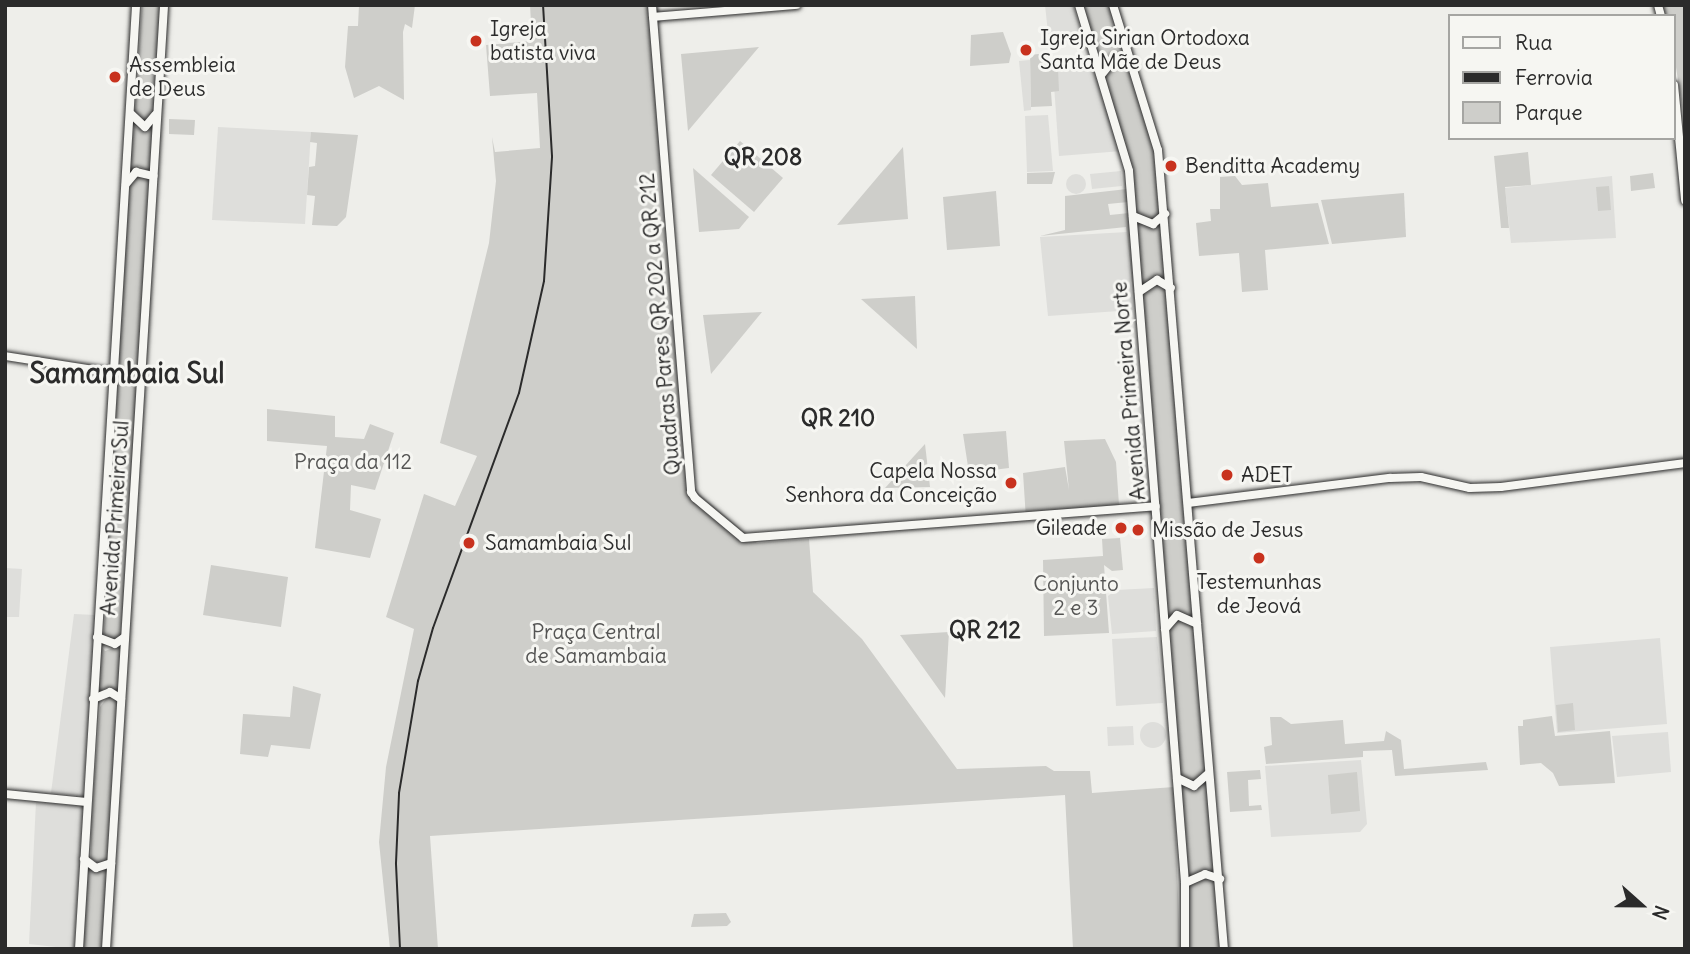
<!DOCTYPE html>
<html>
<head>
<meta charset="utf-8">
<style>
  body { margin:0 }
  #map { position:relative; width:1690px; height:954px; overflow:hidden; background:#eeeeea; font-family:Delius,sans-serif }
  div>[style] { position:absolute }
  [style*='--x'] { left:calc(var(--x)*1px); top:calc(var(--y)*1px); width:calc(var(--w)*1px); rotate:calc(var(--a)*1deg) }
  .built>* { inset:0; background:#dededb }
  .round { border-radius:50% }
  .green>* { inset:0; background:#cececa }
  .roads { filter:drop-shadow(0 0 2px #2b2b2b) drop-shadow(0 0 2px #2b2b2b) }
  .secondary>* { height:8px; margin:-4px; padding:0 4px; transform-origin:4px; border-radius:4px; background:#f6f6f2 }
  .rail>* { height:2px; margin:-1px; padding:0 1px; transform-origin:1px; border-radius:1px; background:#2b2b2b }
  .dots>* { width:19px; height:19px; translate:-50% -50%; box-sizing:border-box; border:4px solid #f6f6f2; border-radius:50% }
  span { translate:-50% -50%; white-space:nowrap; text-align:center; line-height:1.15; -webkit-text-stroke:6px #f6f6f2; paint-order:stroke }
  .poi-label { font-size:21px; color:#2b2b2b }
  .left { translate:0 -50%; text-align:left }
  .right { translate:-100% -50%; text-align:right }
  .street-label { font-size:21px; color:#2b2b2b }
  .park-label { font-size:21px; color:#545453 }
  .neighbourhood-label { font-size:23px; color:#2b2b2b; font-weight:700 }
  .district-label { font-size:28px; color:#2b2b2b; font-weight:700 }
  .frame { position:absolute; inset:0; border:7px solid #2b2b2b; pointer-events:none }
  .legend { position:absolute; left:1448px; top:14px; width:228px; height:126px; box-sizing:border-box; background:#f6f6f2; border:2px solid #a5a5a2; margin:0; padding:9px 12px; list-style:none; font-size:21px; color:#2b2b2b }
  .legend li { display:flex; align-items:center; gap:14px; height:35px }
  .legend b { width:35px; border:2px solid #a5a5a2 }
  .north { position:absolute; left:1606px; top:870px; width:70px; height:70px; -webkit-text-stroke:5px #f6f6f2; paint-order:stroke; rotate:111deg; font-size:19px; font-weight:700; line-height:28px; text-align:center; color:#2b2b2b }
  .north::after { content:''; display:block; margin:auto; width:24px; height:32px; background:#2b2b2b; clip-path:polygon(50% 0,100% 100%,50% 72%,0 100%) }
</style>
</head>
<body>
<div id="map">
  <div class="built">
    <i style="clip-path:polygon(1045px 5px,1073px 5px,1084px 41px,1049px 42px)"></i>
    <i style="clip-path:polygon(1030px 60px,1031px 110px,1024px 111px,1019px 61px)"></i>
    <i style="clip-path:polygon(1093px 65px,1122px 151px,1059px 156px,1053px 71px)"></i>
    <i style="clip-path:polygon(1048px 115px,1053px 171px,1027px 172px,1025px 116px)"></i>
    <i style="clip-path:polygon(218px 127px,311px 132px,305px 224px,212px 220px)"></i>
    <i style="clip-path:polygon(1121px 171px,1122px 186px,1092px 189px,1090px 174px)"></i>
    <i class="round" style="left:1066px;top:174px;width:20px;height:20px"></i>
    <i style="clip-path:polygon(1612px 176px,1616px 238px,1511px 243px,1505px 188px)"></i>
    <i style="clip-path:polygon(1127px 232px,1133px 310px,1048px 316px,1040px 237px)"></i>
    <i style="clip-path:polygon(5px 568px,22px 569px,19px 617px,5px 617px)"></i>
    <i style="clip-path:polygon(1154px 588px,1156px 631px,1112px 634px,1108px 596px,1116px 590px)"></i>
    <i style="clip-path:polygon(74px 614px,96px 615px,83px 796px,51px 793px)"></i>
    <i style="clip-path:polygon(1157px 637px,1163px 703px,1116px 706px,1112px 639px)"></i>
    <i style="clip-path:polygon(1660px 638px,1667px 724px,1557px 733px,1550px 647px)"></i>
    <i class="round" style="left:1140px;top:722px;width:26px;height:26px"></i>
    <i style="clip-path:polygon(1133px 726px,1134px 745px,1108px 746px,1107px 727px)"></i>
    <i style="clip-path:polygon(1668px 732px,1671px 772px,1617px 777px,1612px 736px)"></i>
    <i style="clip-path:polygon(1361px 760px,1367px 824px,1360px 832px,1271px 837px,1265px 766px)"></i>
    <i style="clip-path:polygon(36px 802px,83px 805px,74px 949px,29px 944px)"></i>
  </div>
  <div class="green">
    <i style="clip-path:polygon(142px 5px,162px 5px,154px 112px,144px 122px,135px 113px)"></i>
    <i style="clip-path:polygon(359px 5px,415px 5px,412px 28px,405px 24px,403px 32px,404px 100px,379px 86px,354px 98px,345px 67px,348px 26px,358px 26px)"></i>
    <i style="clip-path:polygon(530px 5px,651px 5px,691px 487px,757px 543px,809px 539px,813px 592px,862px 639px,957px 769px,1046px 766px,1054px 771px,1090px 771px,1092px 793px,1174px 787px,1180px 949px,1073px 949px,1065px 795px,430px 836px,438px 949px,390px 949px,379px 842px,386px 767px,414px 629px,386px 617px,424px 494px,455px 506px,477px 456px,440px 443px,489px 243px,496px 181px,492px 137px,495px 152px,540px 148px,537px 93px,490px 96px,486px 45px,532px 41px)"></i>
    <i style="clip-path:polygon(1082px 5px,1115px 5px,1159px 150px,1224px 949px,1187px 949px,1189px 892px,1134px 199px,1128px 153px)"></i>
    <i style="clip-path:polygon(1662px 5px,1685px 5px,1685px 126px,1674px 54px,1674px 16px,1666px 16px)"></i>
    <i style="clip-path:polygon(1003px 32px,1011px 54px,1009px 63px,970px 66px,971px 35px)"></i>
    <i style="clip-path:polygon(759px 47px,688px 131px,681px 54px)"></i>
    <i style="clip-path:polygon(1047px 53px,1049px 62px,1084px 57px,1085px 66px,1058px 69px,1059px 91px,1051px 92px,1052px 106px,1031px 107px,1030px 55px)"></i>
    <i style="clip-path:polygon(169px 119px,195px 120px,194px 135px,169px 134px)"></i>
    <i style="clip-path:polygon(154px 125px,151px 172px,139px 166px,129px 173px,134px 126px,143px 131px)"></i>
    <i style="clip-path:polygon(311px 132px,358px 135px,346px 217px,337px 226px,312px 225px,315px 196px,307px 195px,309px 167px,315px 166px,317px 143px,310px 142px)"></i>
    <i style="clip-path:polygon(740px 141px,783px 178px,754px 212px,711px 175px)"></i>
    <i style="clip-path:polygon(903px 147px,908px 219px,837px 225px)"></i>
    <i style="clip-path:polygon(1528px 152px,1531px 185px,1505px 187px,1509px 228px,1501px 228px,1494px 156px)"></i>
    <i style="clip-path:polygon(693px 168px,749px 217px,739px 229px,699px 232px)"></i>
    <i style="clip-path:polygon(1055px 172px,1052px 184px,1027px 184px,1027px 173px)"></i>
    <i style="clip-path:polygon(1653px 173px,1655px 188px,1631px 191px,1630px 176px)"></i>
    <i style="clip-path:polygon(141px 175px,149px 180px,125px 585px,120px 637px,115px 641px,106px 639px,104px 633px,128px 189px,135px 177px)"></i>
    <i style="clip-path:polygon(1235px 176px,1242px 185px,1268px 183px,1271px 207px,1318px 203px,1329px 244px,1265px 250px,1268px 290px,1242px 292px,1239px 253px,1199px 256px,1196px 223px,1211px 221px,1210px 209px,1220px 209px,1220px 177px)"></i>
    <i style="clip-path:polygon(1609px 186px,1611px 210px,1598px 211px,1596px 187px)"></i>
    <i style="clip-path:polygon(1127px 189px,1128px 202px,1108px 204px,1110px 215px,1129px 213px,1135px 310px,1126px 227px,1040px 236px,1065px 230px,1065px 196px)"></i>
    <i style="clip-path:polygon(996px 191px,1000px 246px,947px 250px,943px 197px)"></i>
    <i style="clip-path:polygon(1404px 193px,1406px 237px,1332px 244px,1321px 200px)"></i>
    <i style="clip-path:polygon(915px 296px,917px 349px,861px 299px)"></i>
    <i style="clip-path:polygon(762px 312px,711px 374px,703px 315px)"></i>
    <i style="clip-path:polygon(267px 409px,335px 416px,335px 437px,364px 439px,370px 424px,394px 433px,375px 490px,351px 485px,350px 510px,381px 519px,370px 558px,315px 548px,327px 446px,267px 441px)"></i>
    <i style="clip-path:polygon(1006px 431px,1009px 468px,969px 473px,963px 434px)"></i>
    <i style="clip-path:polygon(1105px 439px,1116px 462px,1119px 505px,1112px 511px,1026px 519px,1023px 473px,1065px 467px,1069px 490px,1064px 441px)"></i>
    <i style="clip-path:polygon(925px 444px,930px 487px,885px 488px)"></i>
    <i style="clip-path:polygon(1120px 538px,1123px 570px,1112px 571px,1104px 565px,1109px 633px,1044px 636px,1043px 560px,1103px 556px,1102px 539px)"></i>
    <i style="clip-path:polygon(211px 565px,288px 577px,281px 627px,203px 615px)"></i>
    <i style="clip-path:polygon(949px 632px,945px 698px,900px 635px)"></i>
    <i style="clip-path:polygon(100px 645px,105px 651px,121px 645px,119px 692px,109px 687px,98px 692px)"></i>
    <i style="clip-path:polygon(293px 686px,321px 694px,310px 749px,271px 745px,268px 757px,240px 754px,243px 714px,290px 717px)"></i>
    <i style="clip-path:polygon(109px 695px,117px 701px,107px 861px,103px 865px,91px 859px,91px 823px,100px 707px)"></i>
    <i style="clip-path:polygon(1573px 703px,1575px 730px,1558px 732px,1556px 705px)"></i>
    <i style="clip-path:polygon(1552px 716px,1555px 736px,1610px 731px,1615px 783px,1559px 786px,1553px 773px,1541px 763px,1520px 765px,1518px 726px,1523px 726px,1523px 720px)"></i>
    <i style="clip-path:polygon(1270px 717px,1281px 717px,1291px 724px,1343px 720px,1345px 744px,1384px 741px,1386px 731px,1401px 740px,1404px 769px,1486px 762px,1488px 770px,1395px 776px,1392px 750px,1363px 751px,1363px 757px,1266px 764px,1264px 747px,1272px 745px)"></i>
    <i style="clip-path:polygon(1260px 770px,1261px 779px,1248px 780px,1249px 806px,1261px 805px,1262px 810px,1230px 812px,1227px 772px)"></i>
    <i style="clip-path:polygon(1357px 772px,1360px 811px,1331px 814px,1328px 775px)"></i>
    <i style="clip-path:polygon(87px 865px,93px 870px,110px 868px,106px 949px,82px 949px)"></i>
    <i style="clip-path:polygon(726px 913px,731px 922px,727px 926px,691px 927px,694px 914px)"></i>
  </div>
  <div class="roads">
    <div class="secondary">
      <i style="--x:652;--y:5;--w:489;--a:85.4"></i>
      <i style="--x:691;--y:492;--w:7;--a:56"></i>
      <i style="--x:695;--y:498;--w:62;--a:39.8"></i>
      <i style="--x:743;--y:538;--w:414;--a:-4.4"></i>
      <i style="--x:1079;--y:5;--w:173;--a:73.2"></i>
      <i style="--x:1129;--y:171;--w:714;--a:85.5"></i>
      <i style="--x:1185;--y:883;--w:66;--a:90"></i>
      <i style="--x:1113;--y:5;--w:152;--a:72.8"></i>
      <i style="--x:1158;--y:150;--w:802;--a:85.28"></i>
      <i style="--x:1658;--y:5;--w:11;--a:75"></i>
      <i style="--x:653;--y:17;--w:144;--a:-4.8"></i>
      <i style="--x:1102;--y:74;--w:21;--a:-51"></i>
      <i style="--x:1115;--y:58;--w:17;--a:13"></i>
      <i style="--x:1674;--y:85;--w:116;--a:84.5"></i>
      <i style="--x:131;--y:114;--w:19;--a:43"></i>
      <i style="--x:145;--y:127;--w:16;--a:-50"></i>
      <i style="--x:126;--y:184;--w:16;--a:-50"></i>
      <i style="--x:136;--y:172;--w:18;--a:13"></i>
      <i style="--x:1133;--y:216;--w:22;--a:22"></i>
      <i style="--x:1153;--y:224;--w:16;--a:-40"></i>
      <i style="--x:1139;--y:292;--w:22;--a:-34"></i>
      <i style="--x:1157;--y:280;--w:16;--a:30"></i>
      <i style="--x:5;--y:356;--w:110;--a:8.9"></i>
      <i style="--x:1188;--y:503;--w:204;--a:-7.1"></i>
      <i style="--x:1390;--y:478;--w:31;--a:-2"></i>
      <i style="--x:1421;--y:477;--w:50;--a:12.7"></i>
      <i style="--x:1470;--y:488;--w:31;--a:-2"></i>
      <i style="--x:1501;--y:487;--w:186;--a:-7.4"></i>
      <i style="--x:1165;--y:629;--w:18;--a:-49"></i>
      <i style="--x:1177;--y:615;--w:22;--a:24"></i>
      <i style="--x:97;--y:637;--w:19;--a:21"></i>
      <i style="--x:115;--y:644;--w:12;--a:-35"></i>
      <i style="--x:93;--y:699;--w:18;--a:-22"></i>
      <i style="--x:110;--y:692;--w:13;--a:32"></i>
      <i style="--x:1177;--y:778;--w:19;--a:25"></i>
      <i style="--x:1194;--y:786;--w:18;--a:-41"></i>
      <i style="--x:5;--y:794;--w:82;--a:5.6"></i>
      <i style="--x:84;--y:859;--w:15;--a:37"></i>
      <i style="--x:96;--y:868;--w:16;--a:-18"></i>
      <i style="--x:1185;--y:883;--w:22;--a:-24"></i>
      <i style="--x:1205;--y:874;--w:16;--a:18"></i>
      <i style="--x:79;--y:949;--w:946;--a:-86.54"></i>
      <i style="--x:106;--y:949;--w:946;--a:-86.48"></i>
    </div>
  </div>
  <div class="rail">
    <i style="--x:400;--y:949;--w:86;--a:-92.7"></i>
    <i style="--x:396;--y:863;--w:70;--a:-87.5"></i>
    <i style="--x:399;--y:793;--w:114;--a:-80.4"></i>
    <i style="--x:418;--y:681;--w:55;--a:-74.2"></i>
    <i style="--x:433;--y:628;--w:250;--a:-69.9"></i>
    <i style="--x:519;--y:393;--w:115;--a:-77.4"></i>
    <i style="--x:544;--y:281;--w:125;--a:-86.3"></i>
    <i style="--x:552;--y:156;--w:151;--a:-93.4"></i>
  </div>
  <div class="dots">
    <i style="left:476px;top:41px;background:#c8321e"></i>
    <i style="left:1026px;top:50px;background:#c8321e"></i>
    <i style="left:115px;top:77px;background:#c8321e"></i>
    <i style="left:1171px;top:166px;background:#c8321e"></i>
    <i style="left:1227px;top:475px;background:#c8321e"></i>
    <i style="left:1011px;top:483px;background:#c8321e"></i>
    <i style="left:1121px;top:528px;background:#c8321e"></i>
    <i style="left:1138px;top:530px;background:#c8321e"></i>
    <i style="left:469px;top:543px;background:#c8321e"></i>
    <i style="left:1259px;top:558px;background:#c8321e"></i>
  </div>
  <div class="poi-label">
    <span class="left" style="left:490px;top:41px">Igreja<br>batista viva</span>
    <span class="left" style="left:1040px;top:50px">Igreja Sirian Ortodoxa<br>Santa Mãe de Deus</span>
    <span class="left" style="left:129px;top:77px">Assembleia<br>de Deus</span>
    <span class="left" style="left:1185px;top:166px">Benditta Academy</span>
    <span class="right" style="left:997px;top:483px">Capela Nossa<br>Senhora da Conceição</span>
    <span class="left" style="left:1241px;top:475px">ADET</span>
    <span class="right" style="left:1107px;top:528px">Gileade</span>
    <span class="left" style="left:1152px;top:530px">Missão de Jesus</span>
    <span class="left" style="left:485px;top:543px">Samambaia Sul</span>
    <span style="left:1259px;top:594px">Testemunhas<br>de Jeová</span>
  </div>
  <div class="street-label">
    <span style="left:660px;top:324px;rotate:-95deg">Quadras Pares QR 202 a QR 212</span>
    <span style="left:1129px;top:391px;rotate:-95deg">Avenida Primeira Norte</span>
    <span style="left:115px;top:518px;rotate:-86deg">Avenida Primeira Sul</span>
  </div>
  <div class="park-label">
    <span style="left:353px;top:462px">Praça da 112</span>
    <span style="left:1076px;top:596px">Conjunto<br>2 e 3</span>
    <span style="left:596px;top:644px">Praça Central<br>de Samambaia</span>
  </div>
  <div class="neighbourhood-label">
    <span style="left:763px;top:157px">QR 208</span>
    <span style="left:838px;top:418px">QR 210</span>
    <span style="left:985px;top:630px">QR 212</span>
  </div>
  <div class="district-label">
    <span style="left:127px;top:373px">Samambaia Sul</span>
  </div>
  <div class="frame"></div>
  <ul class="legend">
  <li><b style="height:9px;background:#f6f6f2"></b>Rua</li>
  <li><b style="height:9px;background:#2b2b2b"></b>Ferrovia</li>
  <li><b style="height:19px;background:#cececa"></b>Parque</li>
  </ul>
  <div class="north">N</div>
</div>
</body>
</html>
